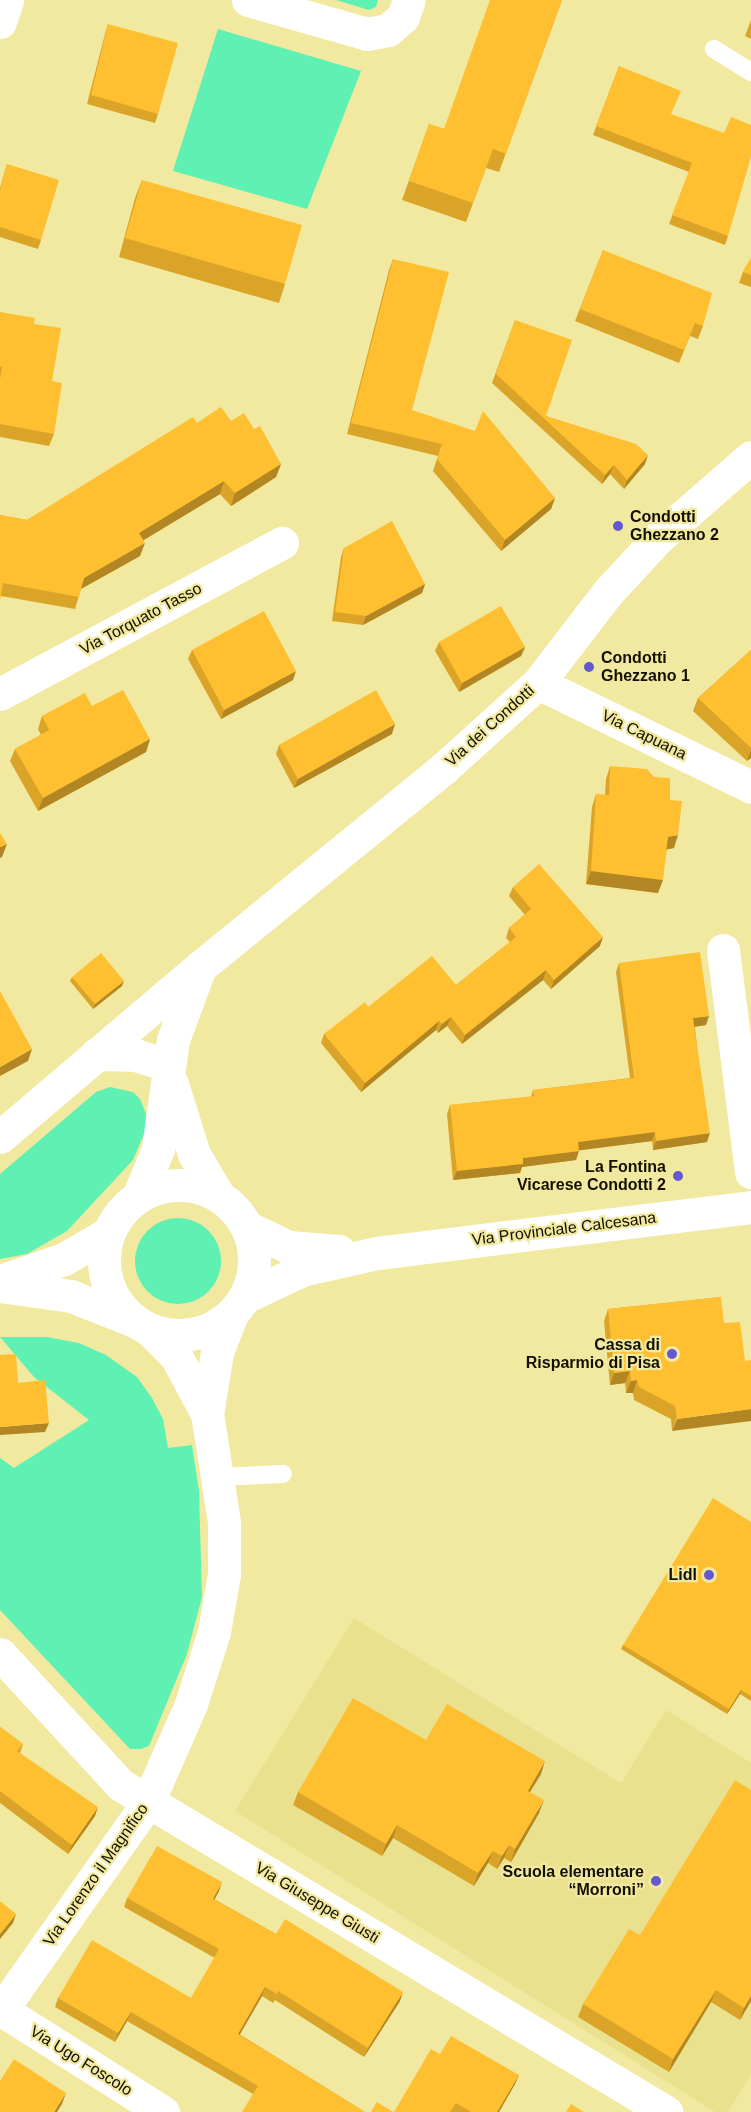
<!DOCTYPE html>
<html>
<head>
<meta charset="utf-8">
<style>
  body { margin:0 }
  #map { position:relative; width:751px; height:2112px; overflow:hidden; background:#f1e9a0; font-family:Arial,sans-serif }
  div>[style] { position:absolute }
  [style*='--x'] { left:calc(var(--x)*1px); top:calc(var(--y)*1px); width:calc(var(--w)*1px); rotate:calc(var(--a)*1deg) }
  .built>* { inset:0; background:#eae18f }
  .green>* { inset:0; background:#5ff0b4 }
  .round { border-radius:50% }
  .lane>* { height:18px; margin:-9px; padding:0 9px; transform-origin:9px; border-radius:9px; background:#fff }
  .street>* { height:33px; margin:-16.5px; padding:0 16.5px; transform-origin:16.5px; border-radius:16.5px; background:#fff }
  .secondary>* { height:33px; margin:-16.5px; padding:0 16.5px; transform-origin:16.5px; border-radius:16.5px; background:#fff }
  .secondary>.ring { margin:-16.5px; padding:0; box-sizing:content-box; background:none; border:33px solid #fff; border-radius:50% }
  .wall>* { inset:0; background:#daa429 }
  .shaded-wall>* { inset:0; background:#b28622 }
  .building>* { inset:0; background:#febf30 }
  .dots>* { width:16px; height:16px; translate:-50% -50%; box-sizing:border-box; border:3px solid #f1e9a0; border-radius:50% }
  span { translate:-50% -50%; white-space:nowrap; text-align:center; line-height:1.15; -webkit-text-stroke:4.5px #f1e9a0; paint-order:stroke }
  .poi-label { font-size:16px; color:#131000; font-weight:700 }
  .left { translate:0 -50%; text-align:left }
  .right { translate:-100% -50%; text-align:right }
  .street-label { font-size:16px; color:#131000 }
</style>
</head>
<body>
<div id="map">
  <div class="built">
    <i style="clip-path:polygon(354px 1618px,621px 1783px,666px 1710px,751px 1763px,751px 2074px,728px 2112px,715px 2112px,235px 1811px)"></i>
  </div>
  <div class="green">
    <i style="clip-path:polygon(336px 0,378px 0,376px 7px,369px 10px)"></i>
    <i style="clip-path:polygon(218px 29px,361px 71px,307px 209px,173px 171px)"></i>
    <i style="clip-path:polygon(110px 1087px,133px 1092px,140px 1099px,146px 1114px,145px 1132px,133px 1160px,67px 1231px,27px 1254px,0 1259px,0 1174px,96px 1092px)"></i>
    <i class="round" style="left:135px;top:1218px;width:86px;height:86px"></i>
    <i style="clip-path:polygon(0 1337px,47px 1337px,79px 1343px,106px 1355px,137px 1377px,152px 1398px,163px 1419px,168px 1448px,192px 1445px,199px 1491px,202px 1597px,187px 1654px,149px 1746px,141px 1749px,130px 1749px,0 1610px,0 1458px,14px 1468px,89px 1420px,34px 1377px)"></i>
  </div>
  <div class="lane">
    <i style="--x:714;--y:49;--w:44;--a:31.9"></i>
    <i style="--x:219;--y:1477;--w:64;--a:-2.7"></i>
  </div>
  <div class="street">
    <i style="--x:248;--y:0;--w:124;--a:15.9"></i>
    <i style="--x:367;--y:34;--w:21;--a:-11"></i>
    <i style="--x:388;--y:30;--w:20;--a:-41"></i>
    <i style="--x:403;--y:17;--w:18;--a:-71"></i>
    <i style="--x:0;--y:22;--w:23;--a:-72"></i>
    <i style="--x:538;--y:683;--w:237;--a:26"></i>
    <i style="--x:0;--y:694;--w:320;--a:-28.2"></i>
    <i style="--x:723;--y:950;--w:224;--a:82.8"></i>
    <i style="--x:96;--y:1054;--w:39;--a:1"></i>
    <i style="--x:135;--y:1055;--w:34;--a:17"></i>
    <i style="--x:0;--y:1137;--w:262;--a:-40.4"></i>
    <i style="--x:207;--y:1414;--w:63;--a:-80.8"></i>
    <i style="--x:217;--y:1352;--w:41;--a:-68.5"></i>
    <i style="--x:0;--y:1654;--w:178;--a:47.3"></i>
    <i style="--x:121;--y:1785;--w:636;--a:30.96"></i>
    <i style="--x:0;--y:2009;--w:193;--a:32.3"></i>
    <i style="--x:0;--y:2012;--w:257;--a:-54.8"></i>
    <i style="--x:148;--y:1802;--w:107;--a:-66.3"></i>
    <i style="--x:191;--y:1704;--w:76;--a:-72.3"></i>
    <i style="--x:214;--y:1632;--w:59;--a:-80.2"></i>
    <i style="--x:224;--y:1574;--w:52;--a:-90"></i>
    <i style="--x:224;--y:1522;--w:109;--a:-98.9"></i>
    <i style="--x:207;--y:1414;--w:66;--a:-118.1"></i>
    <i style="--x:176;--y:1356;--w:35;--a:-135"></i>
  </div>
  <div class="secondary">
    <i style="--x:172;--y:1084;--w:73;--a:72.6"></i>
    <i style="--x:194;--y:1154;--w:48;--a:59.7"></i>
    <i class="ring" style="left:104px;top:1185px;width:117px;height:117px"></i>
    <i style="--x:138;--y:1197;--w:52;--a:-67.4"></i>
    <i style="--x:158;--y:1149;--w:110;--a:-82.2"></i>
    <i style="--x:173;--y:1040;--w:78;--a:-69.7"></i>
    <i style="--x:200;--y:967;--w:315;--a:-39.2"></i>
    <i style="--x:444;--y:768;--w:127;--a:-42.1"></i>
    <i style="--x:538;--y:683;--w:115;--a:-52.4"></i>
    <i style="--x:608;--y:592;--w:74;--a:-47.2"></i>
    <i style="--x:658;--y:538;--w:123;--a:-41.1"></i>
    <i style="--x:247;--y:1227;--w:46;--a:26"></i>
    <i style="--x:288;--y:1247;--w:51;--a:4.5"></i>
    <i style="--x:0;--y:1281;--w:68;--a:-19"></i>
    <i style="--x:64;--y:1259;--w:50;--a:-30.2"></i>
    <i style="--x:0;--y:1286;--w:72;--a:8"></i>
    <i style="--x:71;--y:1296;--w:66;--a:21.5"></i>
    <i style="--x:245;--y:1297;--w:63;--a:-25.3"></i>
    <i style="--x:302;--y:1270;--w:77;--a:-12.8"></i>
    <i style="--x:377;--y:1253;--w:377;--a:-7"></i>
  </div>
  <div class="wall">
    <i style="clip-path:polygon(562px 0,499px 172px,486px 168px,466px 222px,402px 200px,429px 124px,444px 129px)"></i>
    <i style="clip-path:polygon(751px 20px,751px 39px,745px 36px)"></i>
    <i style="clip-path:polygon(108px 24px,158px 114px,155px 123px,87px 104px,105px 34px)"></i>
    <i style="clip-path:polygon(619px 66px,672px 115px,728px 236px,725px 245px,669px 224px,689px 172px,593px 135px)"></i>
    <i style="clip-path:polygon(7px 164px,41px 240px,38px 249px,0 237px,0 188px)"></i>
    <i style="clip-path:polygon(142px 180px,285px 284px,279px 303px,119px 257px,135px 198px)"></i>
    <i style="clip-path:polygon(603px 250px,703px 326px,698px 339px,690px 336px,679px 363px,575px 321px)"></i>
    <i style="clip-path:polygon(751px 258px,751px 287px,739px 283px,743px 272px)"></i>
    <i style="clip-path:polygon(393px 259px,412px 410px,555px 498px,551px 509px,501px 551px,433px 471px,438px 456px,347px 434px,389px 270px)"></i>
    <i style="clip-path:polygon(0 312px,34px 324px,52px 381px,54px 434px,49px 446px,0 437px)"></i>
    <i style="clip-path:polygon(515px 320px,546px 416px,645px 464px,624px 489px,610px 474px,602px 484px,492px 383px)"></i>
    <i style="clip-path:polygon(231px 421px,254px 429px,281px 464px,276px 477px,231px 506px,220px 494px,143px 540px,140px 556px,81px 589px,75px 609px,1px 596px,0 515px,27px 520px,197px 423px)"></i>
    <i style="clip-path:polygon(344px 548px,425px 584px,422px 593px,363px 625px,332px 621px,341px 557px)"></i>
    <i style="clip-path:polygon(439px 642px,525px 647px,521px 656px,459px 692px,435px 651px)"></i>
    <i style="clip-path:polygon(192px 650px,293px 680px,221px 719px,188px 659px)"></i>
    <i style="clip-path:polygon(751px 650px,751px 758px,747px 761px,693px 711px,698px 698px)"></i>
    <i style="clip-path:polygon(92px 706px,150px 739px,146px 752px,38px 811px,10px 761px,15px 749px,41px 735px,38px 729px,42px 716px)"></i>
    <i style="clip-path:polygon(392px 734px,294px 788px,276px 754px,279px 745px)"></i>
    <i style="clip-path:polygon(610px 766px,670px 800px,674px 848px,667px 849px,658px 893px,586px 884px,592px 807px,596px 794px,605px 795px,606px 779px)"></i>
    <i style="clip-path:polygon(513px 887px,600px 946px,551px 989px,543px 980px,462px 1044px,447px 1026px,438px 1033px,436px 1030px,361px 1092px,321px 1043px,324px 1034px,368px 1007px,456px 985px,510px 942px,506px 938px,509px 928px,525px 915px,509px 896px)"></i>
    <i style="clip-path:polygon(619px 963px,706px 1025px,695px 1027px,707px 1142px,653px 1150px,652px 1141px,579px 1150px,576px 1160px,522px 1167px,520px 1173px,453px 1180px,447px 1114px,450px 1105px,531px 1097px,533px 1090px,630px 1078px,616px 972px)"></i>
    <i style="clip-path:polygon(72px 977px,122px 986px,93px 1009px,70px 981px)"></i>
    <i style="clip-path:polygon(721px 1297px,672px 1431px,671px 1419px,634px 1400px,633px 1393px,626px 1393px,625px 1383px,610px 1385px,604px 1321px,608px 1309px)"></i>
    <i style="clip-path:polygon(751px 1522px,751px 1701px,740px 1694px,727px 1714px,621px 1649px,623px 1645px)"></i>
    <i style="clip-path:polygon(0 1727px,23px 1744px,20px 1753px,95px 1816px,68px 1854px,0 1803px)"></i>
    <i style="clip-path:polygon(426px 1740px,541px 1774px,530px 1792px,539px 1813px,511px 1862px,504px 1858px,497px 1869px,488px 1863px,474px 1886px,393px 1838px,382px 1856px,293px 1805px,298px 1792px)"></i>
    <i style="clip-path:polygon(751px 1790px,751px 2001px,740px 2020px,711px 2002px,669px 2072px,578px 2017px,583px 2004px,640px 1935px)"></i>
    <i style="clip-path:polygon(219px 1891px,214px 1899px,276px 1934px,400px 2001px,364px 2057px,275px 2000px,273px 2003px,262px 1996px,239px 2034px,365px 2112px,253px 2094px,127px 2021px,115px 2042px,55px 2007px,58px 1998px,191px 1998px,215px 1958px,124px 1907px,127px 1898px)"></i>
    <i style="clip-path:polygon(440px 2054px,519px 2075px,515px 2084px,499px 2112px,394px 2112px)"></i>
  </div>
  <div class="shaded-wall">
    <i style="clip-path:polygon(648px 455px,645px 464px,624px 489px,627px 480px)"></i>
    <i style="clip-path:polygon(281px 464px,276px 477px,231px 506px,235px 493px)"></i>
    <i style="clip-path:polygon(614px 465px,610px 474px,602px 484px,605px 475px)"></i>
    <i style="clip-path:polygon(224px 481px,220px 494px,134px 546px,139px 533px)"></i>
    <i style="clip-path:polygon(555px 498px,551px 509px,501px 551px,505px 540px)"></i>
    <i style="clip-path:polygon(145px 543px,140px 556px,79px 590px,84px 578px)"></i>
    <i style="clip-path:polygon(425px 584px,422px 593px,363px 625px,366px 616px)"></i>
    <i style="clip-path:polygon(525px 647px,521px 656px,459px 692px,462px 683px)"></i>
    <i style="clip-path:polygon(296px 671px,293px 680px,221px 719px,224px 710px)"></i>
    <i style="clip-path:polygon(395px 724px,392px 734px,294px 788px,298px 779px)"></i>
    <i style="clip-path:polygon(150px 739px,146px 752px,38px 811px,43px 798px)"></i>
    <i style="clip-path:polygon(751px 750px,751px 758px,747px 761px)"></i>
    <i style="clip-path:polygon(678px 835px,674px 848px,664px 850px,668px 837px)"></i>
    <i style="clip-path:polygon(7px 844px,2px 857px,0 858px,0 847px)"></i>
    <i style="clip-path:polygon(591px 871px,663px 880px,658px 893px,586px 884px)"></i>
    <i style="clip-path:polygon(603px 937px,600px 946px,551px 989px,554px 980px)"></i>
    <i style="clip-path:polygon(546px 970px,543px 980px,462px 1044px,465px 1035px)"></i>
    <i style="clip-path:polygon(124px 981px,122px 986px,93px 1009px,95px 1004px)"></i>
    <i style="clip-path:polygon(709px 1016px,706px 1025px,690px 1027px,693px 1018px)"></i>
    <i style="clip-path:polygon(451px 1017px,447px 1026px,438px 1033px,442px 1024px)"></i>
    <i style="clip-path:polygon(439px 1021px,436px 1030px,361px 1092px,365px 1083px)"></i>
    <i style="clip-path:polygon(32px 1049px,28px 1061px,0 1076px,0 1067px)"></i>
    <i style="clip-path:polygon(655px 1132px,652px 1141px,575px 1151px,578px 1142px)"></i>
    <i style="clip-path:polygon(710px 1133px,707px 1142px,653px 1150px,656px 1141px)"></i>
    <i style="clip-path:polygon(579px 1151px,576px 1160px,522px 1167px,520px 1173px,453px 1180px,457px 1171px,523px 1158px)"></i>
    <i style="clip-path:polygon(630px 1371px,625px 1383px,610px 1385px,614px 1373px)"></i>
    <i style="clip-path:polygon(637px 1380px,633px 1393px,626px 1393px,631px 1381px)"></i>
    <i style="clip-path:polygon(751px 1409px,751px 1421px,672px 1431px,677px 1419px)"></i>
    <i style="clip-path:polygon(49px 1423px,45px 1432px,0 1435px,0 1427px)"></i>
    <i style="clip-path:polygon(741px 1690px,740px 1694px,727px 1714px,729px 1709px)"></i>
    <i style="clip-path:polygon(545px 1761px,541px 1774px,523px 1803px,528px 1791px)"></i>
    <i style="clip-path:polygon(544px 1800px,539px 1813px,511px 1862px,515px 1849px)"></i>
    <i style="clip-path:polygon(98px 1807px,95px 1816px,68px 1854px,72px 1845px)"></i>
    <i style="clip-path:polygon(397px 1825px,393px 1838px,382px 1856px,386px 1844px)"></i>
    <i style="clip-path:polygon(509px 1845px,504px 1858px,497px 1869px,502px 1856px)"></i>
    <i style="clip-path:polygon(493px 1851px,488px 1863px,474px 1886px,478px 1873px)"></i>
    <i style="clip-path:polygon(222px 1882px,219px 1891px,210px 1908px,213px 1899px)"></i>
    <i style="clip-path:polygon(16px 1914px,13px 1923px,0 1939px,0 1934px)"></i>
    <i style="clip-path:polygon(265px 1987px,262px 1996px,235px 2043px,238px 2034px)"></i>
    <i style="clip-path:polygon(716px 1990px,711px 2002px,669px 2072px,673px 2059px)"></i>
    <i style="clip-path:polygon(403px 1992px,400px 2001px,364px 2057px,368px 2048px)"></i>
    <i style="clip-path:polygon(751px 1996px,751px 2001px,740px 2020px,744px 2008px)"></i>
    <i style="clip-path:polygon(131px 2012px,127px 2021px,115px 2042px,118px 2033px)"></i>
    <i style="clip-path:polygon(519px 2075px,515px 2084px,499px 2112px,497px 2112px)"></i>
    <i style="clip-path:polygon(66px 2093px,62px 2104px,57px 2112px,54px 2112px)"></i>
  </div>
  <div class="building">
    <i style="clip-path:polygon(490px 0,562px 0,506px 154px,493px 149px,473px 203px,409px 181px,429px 124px,444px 129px)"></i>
    <i style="clip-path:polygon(108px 24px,178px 43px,158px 114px,91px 95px)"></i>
    <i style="clip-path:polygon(619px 66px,681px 91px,671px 114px,724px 133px,731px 117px,751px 125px,751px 157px,728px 236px,672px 215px,692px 163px,596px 126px)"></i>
    <i style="clip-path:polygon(7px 164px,59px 180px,41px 240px,0 227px,0 190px)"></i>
    <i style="clip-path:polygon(142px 180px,302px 225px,285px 284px,125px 238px)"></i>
    <i style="clip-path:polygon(603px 250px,712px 293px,703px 326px,695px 323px,684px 350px,580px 309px)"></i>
    <i style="clip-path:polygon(751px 258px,751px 275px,743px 272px)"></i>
    <i style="clip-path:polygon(393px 259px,449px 272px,412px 410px,475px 431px,483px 411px,555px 498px,505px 540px,437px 459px,442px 444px,351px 423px)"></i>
    <i style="clip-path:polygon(0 312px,35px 318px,34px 324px,61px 328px,52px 381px,62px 383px,54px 434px,0 424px,0 379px,2px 367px,0 366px)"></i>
    <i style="clip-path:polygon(515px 320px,572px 340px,546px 416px,636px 444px,648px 455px,627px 480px,614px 465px,605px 475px,496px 374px)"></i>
    <i style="clip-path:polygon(221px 407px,231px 421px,244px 413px,254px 429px,260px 426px,281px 464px,235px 493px,224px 481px,139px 533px,145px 543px,84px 578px,79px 597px,3px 583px,0 601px,0 515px,27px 520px,193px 417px,197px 423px)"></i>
    <i style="clip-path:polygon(392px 521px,425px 584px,366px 616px,335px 612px,344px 548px)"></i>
    <i style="clip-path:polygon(501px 606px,525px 647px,462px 683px,439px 642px)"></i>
    <i style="clip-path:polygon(264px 611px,296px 671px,224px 710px,192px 650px)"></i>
    <i style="clip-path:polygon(751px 650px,751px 748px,698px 698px)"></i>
    <i style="clip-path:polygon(123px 690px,150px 739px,43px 798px,15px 749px,49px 730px,42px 716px,85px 693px,92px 706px)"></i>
    <i style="clip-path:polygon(376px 690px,395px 724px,298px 779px,279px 745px)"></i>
    <i style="clip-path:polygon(610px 766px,647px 769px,654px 777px,670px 778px,670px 800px,682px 801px,678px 835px,668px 837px,663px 880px,591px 871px,596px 794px,609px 795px)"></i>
    <i style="clip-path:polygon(0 833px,7px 844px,0 847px)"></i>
    <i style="clip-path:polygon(539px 864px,603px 937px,554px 980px,546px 970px,465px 1035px,451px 1017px,442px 1024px,439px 1021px,365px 1083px,324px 1034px,365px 1002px,368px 1007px,432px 956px,456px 985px,516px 937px,509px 928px,531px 909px,513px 887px)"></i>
    <i style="clip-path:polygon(700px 952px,709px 1016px,693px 1018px,710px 1133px,656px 1141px,655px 1132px,578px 1142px,579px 1151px,523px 1158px,523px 1164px,457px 1171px,450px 1105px,534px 1096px,533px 1090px,634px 1078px,619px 963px)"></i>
    <i style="clip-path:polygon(101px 953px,124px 981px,95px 1004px,72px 977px)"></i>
    <i style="clip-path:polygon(0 991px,32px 1049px,0 1067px)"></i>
    <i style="clip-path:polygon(721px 1297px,724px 1323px,740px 1322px,745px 1361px,751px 1360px,751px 1409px,677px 1419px,675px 1406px,639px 1387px,637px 1380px,631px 1381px,630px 1371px,614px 1373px,608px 1309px)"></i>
    <i style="clip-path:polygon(16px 1354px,18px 1383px,45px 1380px,49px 1423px,0 1427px,0 1355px)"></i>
    <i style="clip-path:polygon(713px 1498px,751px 1522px,751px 1696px,741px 1690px,729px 1709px,623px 1645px)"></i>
    <i style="clip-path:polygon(353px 1698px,426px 1740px,447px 1704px,545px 1761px,528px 1791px,544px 1800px,515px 1849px,509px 1845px,502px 1856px,493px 1851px,478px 1873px,397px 1825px,386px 1844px,298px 1792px)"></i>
    <i style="clip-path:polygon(0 1727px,23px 1744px,17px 1751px,98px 1807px,72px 1845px,0 1791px)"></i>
    <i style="clip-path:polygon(735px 1780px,751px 1790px,751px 1996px,744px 2008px,716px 1990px,673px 2059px,583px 2004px,629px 1929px,640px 1935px)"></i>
    <i style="clip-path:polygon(157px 1846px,222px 1882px,213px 1899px,276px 1934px,285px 1919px,403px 1992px,368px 2048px,278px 1991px,277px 1994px,265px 1987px,238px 2034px,365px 2112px,242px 2112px,258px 2086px,131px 2012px,118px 2033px,58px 1998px,92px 1940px,191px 1998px,219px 1949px,127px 1898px)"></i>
    <i style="clip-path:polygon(0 1901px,16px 1914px,0 1934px)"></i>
    <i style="clip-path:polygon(451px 2036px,519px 2075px,497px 2112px,471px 2112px,456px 2103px,450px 2112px,394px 2112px,431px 2049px,440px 2054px)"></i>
    <i style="clip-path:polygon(14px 2059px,66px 2093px,54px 2112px,0 2112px,0 2081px)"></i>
    <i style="clip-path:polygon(377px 2102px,393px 2112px,371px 2112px)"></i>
    <i style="clip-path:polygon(571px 2104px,584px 2112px,566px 2112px)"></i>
  </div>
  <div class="dots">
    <i style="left:618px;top:526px;background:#6358d1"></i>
    <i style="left:589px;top:667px;background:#6358d1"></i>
    <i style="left:678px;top:1176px;background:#6358d1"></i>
    <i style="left:672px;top:1354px;background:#6358d1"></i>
    <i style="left:709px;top:1575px;background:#6358d1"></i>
    <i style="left:656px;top:1881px;background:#6358d1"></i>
  </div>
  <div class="poi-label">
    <span class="left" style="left:630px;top:526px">Condotti<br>Ghezzano 2</span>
    <span class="left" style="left:601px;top:667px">Condotti<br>Ghezzano 1</span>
    <span class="right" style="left:666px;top:1176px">La Fontina<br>Vicarese Condotti 2</span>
    <span class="right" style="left:660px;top:1354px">Cassa di<br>Risparmio di Pisa</span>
    <span class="right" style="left:697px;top:1575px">Lidl</span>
    <span class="right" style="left:644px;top:1881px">Scuola elementare<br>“Morroni”</span>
  </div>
  <div class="street-label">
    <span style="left:141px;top:619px;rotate:-28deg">Via Torquato Tasso</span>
    <span style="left:490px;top:726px;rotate:-42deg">Via dei Condotti</span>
    <span style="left:644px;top:735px;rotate:26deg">Via Capuana</span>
    <span style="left:564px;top:1229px;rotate:-7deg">Via Provinciale Calcesana</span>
    <span style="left:96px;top:1875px;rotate:-55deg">Via Lorenzo il Magnifico</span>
    <span style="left:317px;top:1903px;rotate:31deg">Via Giuseppe Giusti</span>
    <span style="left:81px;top:2061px;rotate:32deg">Via Ugo Foscolo</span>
  </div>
</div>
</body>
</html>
